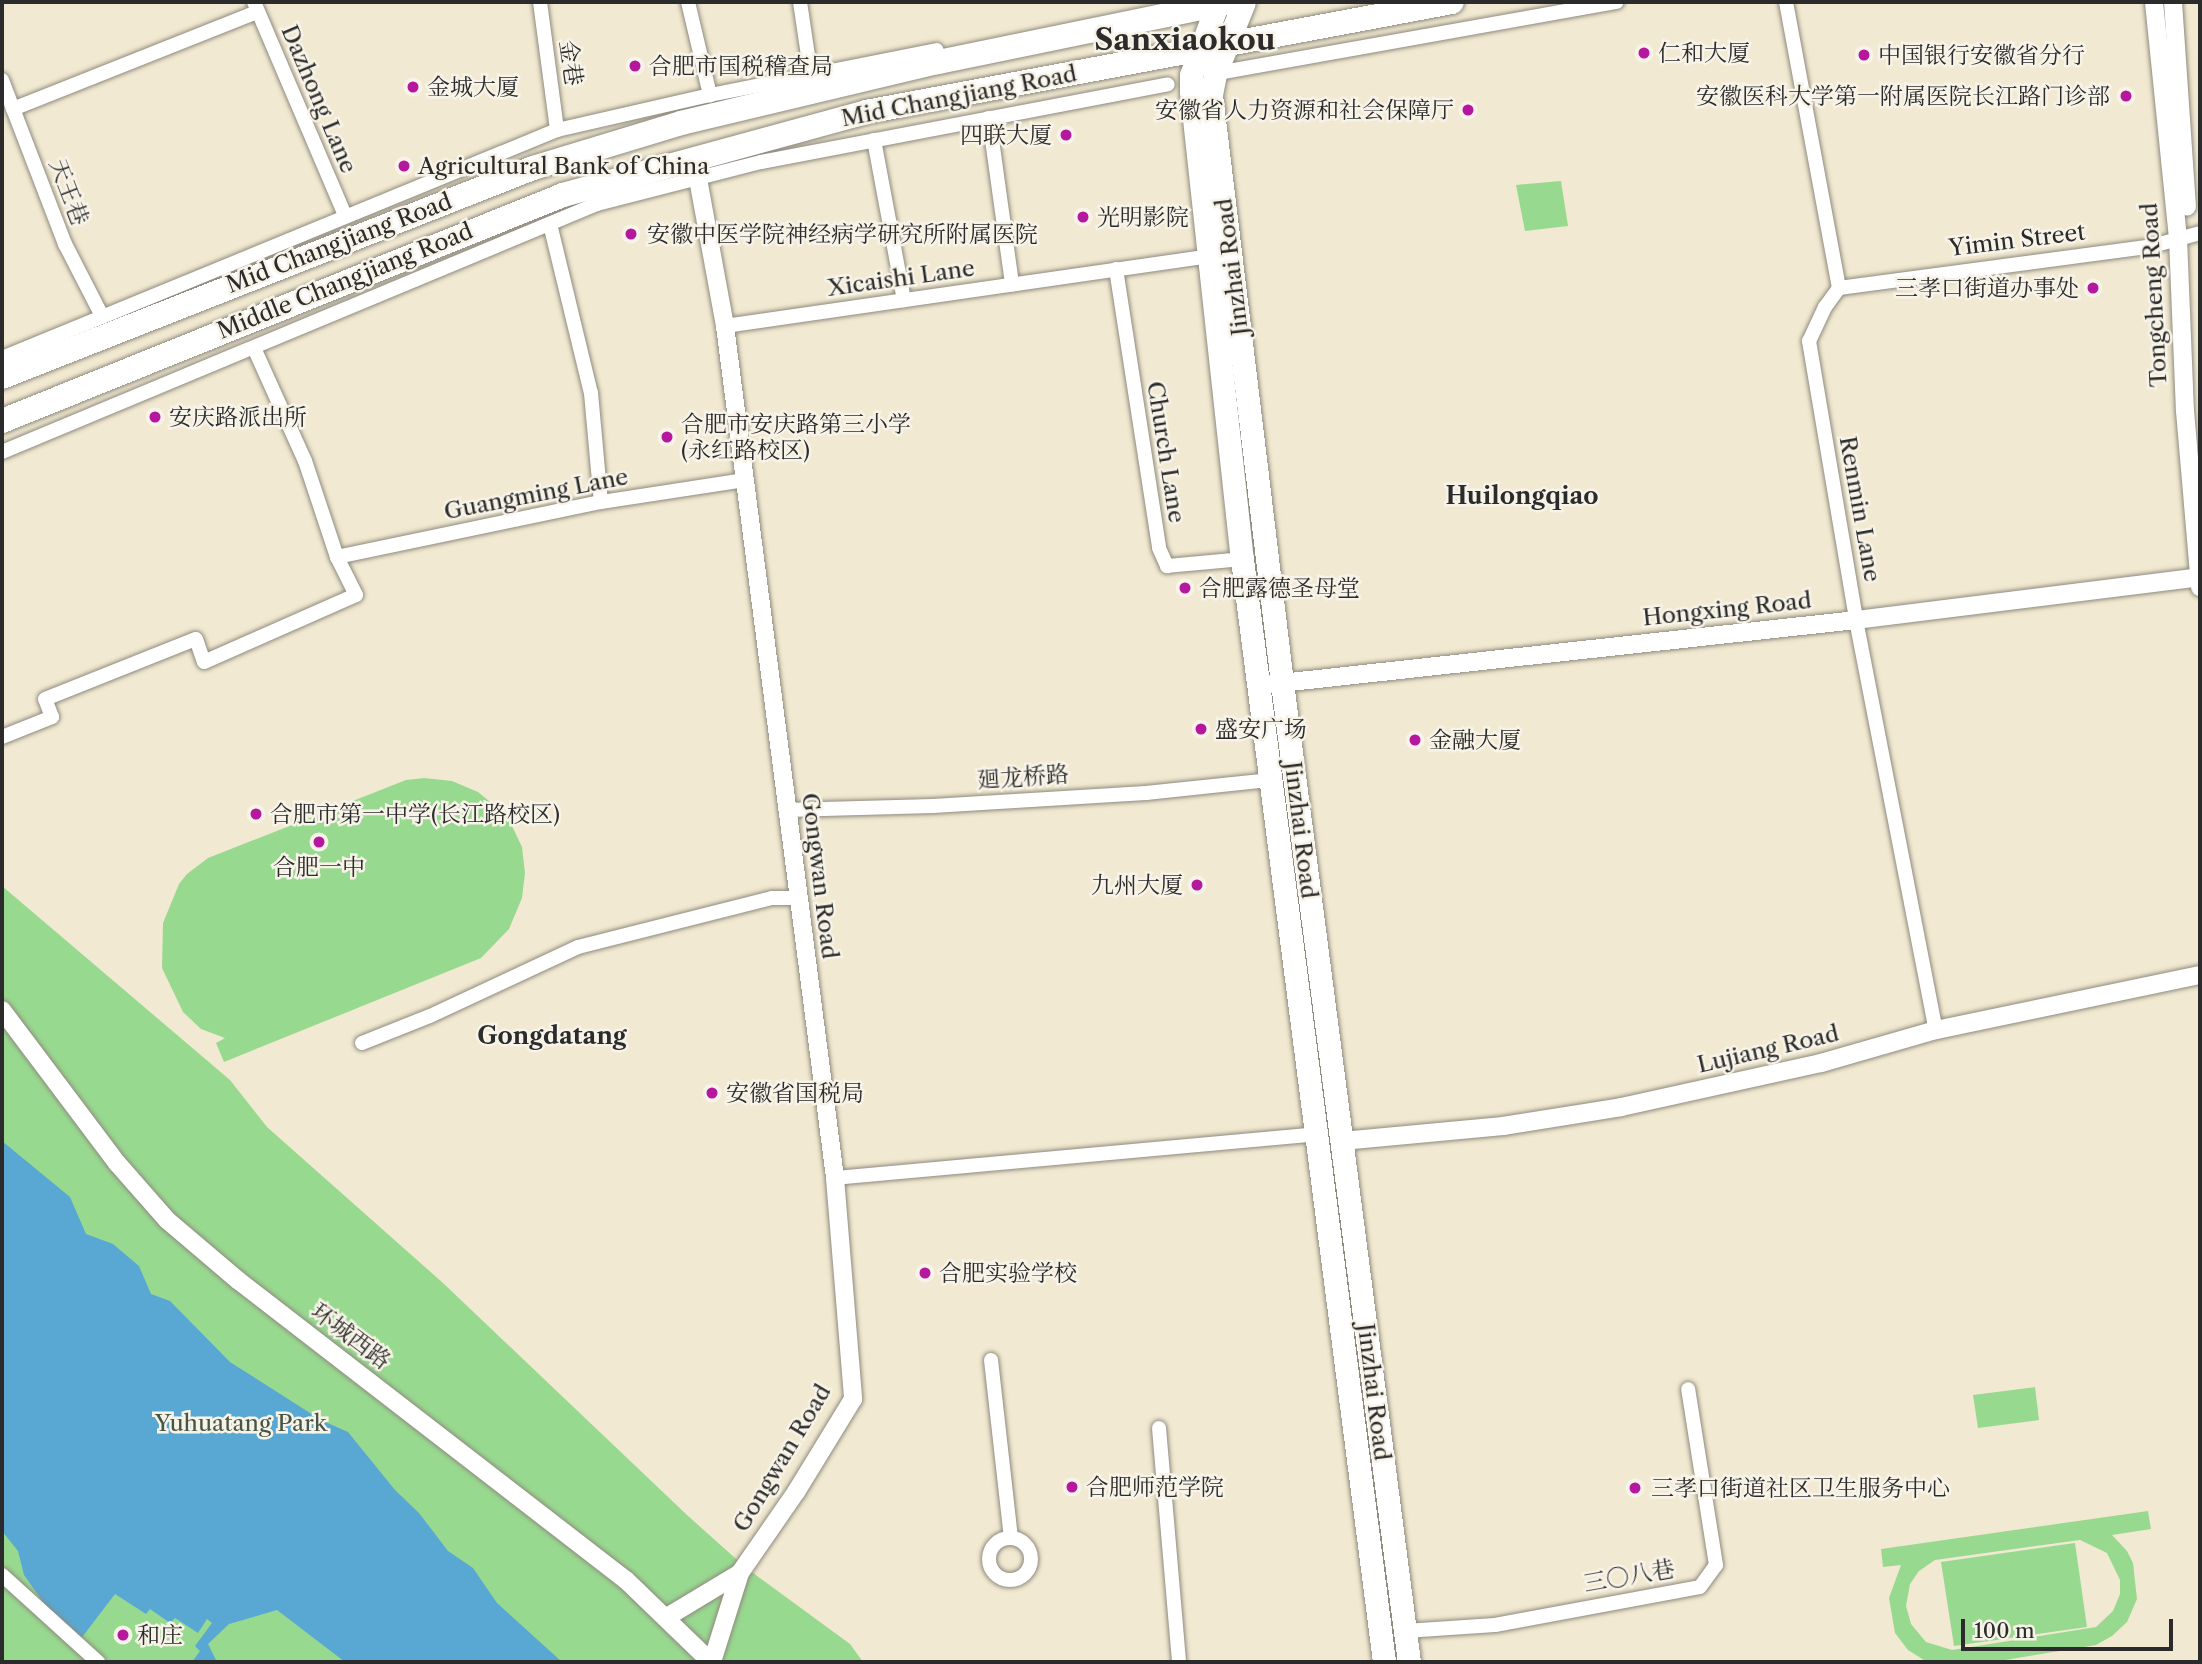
<!DOCTYPE html>
<html>
<head>
<meta charset="utf-8">
<style>
  body { margin:0 }
  #map { position:relative; width:2202px; height:1664px; overflow:hidden; background:#f1e9d1; font-family:"Libre Caslon Text","Noto Serif SC",serif }
  div>[style] { position:absolute }
  [style*='--x'] { left:calc(var(--x)*1px); top:calc(var(--y)*1px); width:calc(var(--w)*1px); rotate:calc(var(--a)*1deg) }
  .green>* { inset:0; background:#98d990 }
  .water>* { inset:0; background:#59a8d3 }
  .roads { filter:drop-shadow(0 0 2px #8e8a7e) drop-shadow(0 0 2px #8e8a7e) }
  .minor>* { height:14px; margin:-7px; padding:0 7px; transform-origin:7px; border-radius:7px; background:#fff }
  .minor>.ring { margin:-7px; padding:0; box-sizing:content-box; background:none; border:14px solid #fff; border-radius:50% }
  .tertiary>* { height:18px; margin:-9px; padding:0 9px; transform-origin:9px; border-radius:9px; background:#fff }
  .primary>* { height:23px; margin:-11.5px; padding:0 11.5px; transform-origin:11.5px; border-radius:11.5px; background:#fff }
  .trunk>* { height:24px; margin:-12px; padding:0 12px; transform-origin:12px; border-radius:12px; background:#fff }
  .dots>* { width:19px; height:19px; translate:-50% -50%; box-sizing:border-box; border:4px solid #f7f3e8; border-radius:50% }
  span { translate:-50% -50%; white-space:nowrap; text-align:center; line-height:1.15; -webkit-text-stroke:5px #f7f3e8; paint-order:stroke }
  .poi-label { font-size:23px; color:#2b2b2b }
  .left { translate:0 -50%; text-align:left }
  .right { translate:-100% -50%; text-align:right }
  .street-label { font-size:23px; color:#2b2b2b }
  .park-label { font-size:23px; color:#465644 }
  .neighbourhood-label { font-size:24px; color:#2b2b2b; font-weight:700 }
  .district-label { font-size:30px; color:#2b2b2b; font-weight:700 }
  .frame { position:absolute; inset:0; border:4px solid #2b2b2b; pointer-events:none }
  .scale { position:absolute; left:1961px; top:1619px; width:212px; height:32px; box-sizing:border-box; border:4px solid #2b2b2b; border-top:0; padding-left:9px; font-size:21px; line-height:24px; white-space:nowrap; color:#2b2b2b; -webkit-text-stroke:5px #f7f3e8; paint-order:stroke }
</style>
</head>
<body>
<div id="map">
  <div class="green">
    <i style="clip-path:polygon(1561px 181px,1568px 226px,1525px 231px,1516px 185px)"></i>
    <i style="clip-path:polygon(424px 778px,452px 781px,478px 792px,500px 810px,512px 826px,522px 847px,525px 873px,522px 898px,509px 929px,481px 958px,224px 1062px,216px 1043px,225px 1038px,201px 1029px,183px 1012px,162px 968px,163px 923px,179px 884px,187px 874px,208px 858px,406px 780px)"></i>
    <i style="clip-path:polygon(2px 886px,230px 1080px,267px 1127px,443px 1283px,687px 1515px,745px 1567px,850px 1644px,863px 1662px,2px 1662px)"></i>
    <i style="clip-path:polygon(2035px 1387px,2039px 1420px,1978px 1428px,1973px 1395px)"></i>
    <i style="clip-path:polygon(evenodd,2148px 1511px,2151px 1529px,2112px 1535px,2127px 1551px,2133px 1563px,2137px 1599px,2127px 1622px,2112px 1636px,2096px 1645px,1993px 1662px,1927px 1662px,1908px 1650px,1895px 1633px,1889px 1598px,1901px 1565px,1883px 1567px,1881px 1549px,2148px 1511px,2080px 1540px,2107px 1553px,2120px 1580px,2120px 1594px,2113px 1611px,2096px 1627px,1952px 1650px,1926px 1642px,1911px 1624px,1906px 1606px,1910px 1584px,1919px 1571px,1935px 1560px,2080px 1540px)"></i>
    <i style="clip-path:polygon(2075px 1543px,2087px 1627px,1954px 1646px,1941px 1562px)"></i>
  </div>
  <div class="water">
    <i style="clip-path:polygon(2px 1141px,70px 1197px,86px 1234px,113px 1244px,139px 1266px,151px 1294px,170px 1301px,230px 1362px,321px 1420px,348px 1432px,395px 1490px,419px 1513px,448px 1551px,473px 1568px,497px 1603px,562px 1662px,345px 1662px,277px 1610px,229px 1624px,208px 1644px,217px 1662px,192px 1662px,200px 1651px,195px 1646px,212px 1623px,207px 1619px,198px 1633px,175px 1618px,170px 1623px,150px 1609px,146px 1614px,115px 1594px,80px 1640px,55px 1619px,24px 1575px,18px 1551px,2px 1531px)"></i>
  </div>
  <div class="roads">
    <div class="minor">
      <i style="--x:254;--y:2;--w:232;--a:66.9"></i>
      <i style="--x:540;--y:2;--w:129;--a:82.4"></i>
      <i style="--x:688;--y:2;--w:96;--a:76.7"></i>
      <i style="--x:800;--y:2;--w:75;--a:81.5"></i>
      <i style="--x:1786;--y:2;--w:291;--a:79.5"></i>
      <i style="--x:1839;--y:288;--w:24;--a:126"></i>
      <i style="--x:1825;--y:307;--w:38;--a:115"></i>
      <i style="--x:1809;--y:341;--w:283;--a:80.4"></i>
      <i style="--x:1856;--y:620;--w:418;--a:79"></i>
      <i style="--x:1212;--y:74;--w:411;--a:-10.1"></i>
      <i style="--x:2;--y:80;--w:176;--a:69"></i>
      <i style="--x:65;--y:244;--w:81;--a:62.8"></i>
      <i style="--x:13;--y:109;--w:263;--a:-21.7"></i>
      <i style="--x:989;--y:118;--w:168;--a:82.1"></i>
      <i style="--x:874;--y:140;--w:163;--a:79.4"></i>
      <i style="--x:550;--y:224;--w:174;--a:76.4"></i>
      <i style="--x:591;--y:393;--w:109;--a:84.8"></i>
      <i style="--x:1116;--y:269;--w:282;--a:81.2"></i>
      <i style="--x:1159;--y:548;--w:20;--a:66"></i>
      <i style="--x:1167;--y:566;--w:75;--a:-5.3"></i>
      <i style="--x:1839;--y:288;--w:316;--a:-7.6"></i>
      <i style="--x:2152;--y:246;--w:50;--a:-15.2"></i>
      <i style="--x:725;--y:326;--w:488;--a:-8.2"></i>
      <i style="--x:2;--y:358;--w:600;--a:-22.33"></i>
      <i style="--x:557;--y:130;--w:157;--a:-12.9"></i>
      <i style="--x:710;--y:95;--w:231;--a:-11.2"></i>
      <i style="--x:2;--y:452;--w:645;--a:-22.63"></i>
      <i style="--x:597;--y:204;--w:169;--a:-14.4"></i>
      <i style="--x:761;--y:162;--w:414;--a:-10.8"></i>
      <i style="--x:337;--y:557;--w:270;--a:-11.8"></i>
      <i style="--x:601;--y:502;--w:145;--a:-8.7"></i>
      <i style="--x:2;--y:737;--w:54;--a:-21.8"></i>
      <i style="--x:52;--y:717;--w:19;--a:-111"></i>
      <i style="--x:45;--y:699;--w:162;--a:-21.7"></i>
      <i style="--x:196;--y:639;--w:24;--a:71"></i>
      <i style="--x:204;--y:662;--w:166;--a:-23.8"></i>
      <i style="--x:356;--y:595;--w:42;--a:-116.6"></i>
      <i style="--x:337;--y:557;--w:101;--a:-108.4"></i>
      <i style="--x:305;--y:461;--w:124;--a:-114.3"></i>
      <i style="--x:787;--y:810;--w:146;--a:-1.6"></i>
      <i style="--x:933;--y:806;--w:213;--a:-3.5"></i>
      <i style="--x:1146;--y:793;--w:116;--a:-6"></i>
      <i style="--x:362;--y:1043;--w:73;--a:-21.7"></i>
      <i style="--x:430;--y:1016;--w:163;--a:-25"></i>
      <i style="--x:578;--y:947;--w:200;--a:-14.2"></i>
      <i style="--x:772;--y:898;--w:26;--a:0"></i>
      <i style="--x:835;--y:1178;--w:471;--a:-5.2"></i>
      <i style="--x:991;--y:1360;--w:179;--a:83.6"></i>
      <i style="--x:1159;--y:1428;--w:235;--a:85.1"></i>
      <i class="ring" style="left:989px;top:1538px;width:28px;height:28px"></i>
      <i style="--x:2;--y:1575;--w:130;--a:42.2"></i>
      <i style="--x:1405;--y:1631;--w:90;--a:-3.8"></i>
      <i style="--x:1495;--y:1625;--w:208;--a:-10.5"></i>
      <i style="--x:1700;--y:1587;--w:27;--a:-54"></i>
      <i style="--x:1716;--y:1565;--w:178;--a:-99"></i>
    </div>
    <div class="tertiary">
      <i style="--x:2154;--y:2;--w:237;--a:84.2"></i>
      <i style="--x:2178;--y:238;--w:173;--a:87.7"></i>
      <i style="--x:2185;--y:411;--w:177;--a:85.1"></i>
      <i style="--x:2173;--y:2;--w:205;--a:86.1"></i>
      <i style="--x:694;--y:157;--w:172;--a:79.6"></i>
      <i style="--x:725;--y:326;--w:859;--a:82.64"></i>
      <i style="--x:835;--y:1178;--w:222;--a:85.3"></i>
      <i style="--x:853;--y:1399;--w:109;--a:121.5"></i>
      <i style="--x:796;--y:1492;--w:98;--a:124.7"></i>
      <i style="--x:740;--y:1573;--w:93;--a:107.5"></i>
      <i style="--x:1272;--y:684;--w:587;--a:-6.25"></i>
      <i style="--x:1856;--y:620;--w:347;--a:-7.1"></i>
      <i style="--x:2;--y:1010;--w:191;--a:53.1"></i>
      <i style="--x:117;--y:1163;--w:76;--a:48.7"></i>
      <i style="--x:167;--y:1220;--w:94;--a:40.3"></i>
      <i style="--x:239;--y:1281;--w:489;--a:37.7"></i>
      <i style="--x:626;--y:1580;--w:118;--a:44"></i>
      <i style="--x:1342;--y:1141;--w:162;--a:-5.3"></i>
      <i style="--x:1503;--y:1126;--w:120;--a:-9.1"></i>
      <i style="--x:1621;--y:1107;--w:205;--a:-12.4"></i>
      <i style="--x:1821;--y:1063;--w:120;--a:-16"></i>
      <i style="--x:1936;--y:1030;--w:270;--a:-11.8"></i>
      <i style="--x:667;--y:1617;--w:85;--a:-31.1"></i>
    </div>
    <div class="primary">
      <i style="--x:1218;--y:2;--w:78;--a:110.3"></i>
      <i style="--x:1191;--y:75;--w:16;--a:90"></i>
      <i style="--x:1191;--y:91;--w:471;--a:83.8"></i>
      <i style="--x:1242;--y:559;--w:1112;--a:82.66"></i>
      <i style="--x:1244;--y:2;--w:78;--a:111.9"></i>
      <i style="--x:1215;--y:74;--w:21;--a:101"></i>
      <i style="--x:1211;--y:95;--w:592;--a:83.11"></i>
      <i style="--x:1282;--y:683;--w:987;--a:82.61"></i>
    </div>
    <div class="trunk">
      <i style="--x:2;--y:377;--w:571;--a:-21.48"></i>
      <i style="--x:533;--y:168;--w:155;--a:-16.9"></i>
      <i style="--x:681;--y:123;--w:264;--a:-13.4"></i>
      <i style="--x:938;--y:62;--w:299;--a:-11.6"></i>
      <i style="--x:2;--y:421;--w:605;--a:-21.94"></i>
      <i style="--x:563;--y:195;--w:314;--a:-15.3"></i>
      <i style="--x:866;--y:112;--w:596;--a:-10.63"></i>
    </div>
  </div>
  <div class="dots">
    <i style="left:1644px;top:53px;background:#b5179e"></i>
    <i style="left:1864px;top:55px;background:#b5179e"></i>
    <i style="left:635px;top:66px;background:#b5179e"></i>
    <i style="left:413px;top:87px;background:#b5179e"></i>
    <i style="left:2126px;top:96px;background:#b5179e"></i>
    <i style="left:1468px;top:110px;background:#b5179e"></i>
    <i style="left:1066px;top:135px;background:#b5179e"></i>
    <i style="left:404px;top:166px;background:#b5179e"></i>
    <i style="left:1083px;top:217px;background:#b5179e"></i>
    <i style="left:631px;top:234px;background:#b5179e"></i>
    <i style="left:2093px;top:288px;background:#b5179e"></i>
    <i style="left:155px;top:417px;background:#b5179e"></i>
    <i style="left:667px;top:437px;background:#b5179e"></i>
    <i style="left:1185px;top:588px;background:#b5179e"></i>
    <i style="left:1201px;top:729px;background:#b5179e"></i>
    <i style="left:1415px;top:740px;background:#b5179e"></i>
    <i style="left:256px;top:814px;background:#b5179e"></i>
    <i style="left:319px;top:842px;background:#b5179e"></i>
    <i style="left:1197px;top:885px;background:#b5179e"></i>
    <i style="left:712px;top:1093px;background:#b5179e"></i>
    <i style="left:925px;top:1273px;background:#b5179e"></i>
    <i style="left:1072px;top:1487px;background:#b5179e"></i>
    <i style="left:1635px;top:1488px;background:#b5179e"></i>
    <i style="left:123px;top:1635px;background:#b5179e"></i>
  </div>
  <div class="poi-label">
    <span class="left" style="left:1658px;top:53px">仁和大厦</span>
    <span class="left" style="left:1878px;top:55px">中国银行安徽省分行</span>
    <span class="left" style="left:649px;top:66px">合肥市国税稽查局</span>
    <span class="left" style="left:427px;top:87px">金城大厦</span>
    <span class="right" style="left:2110px;top:96px">安徽医科大学第一附属医院长江路门诊部</span>
    <span class="right" style="left:1454px;top:110px">安徽省人力资源和社会保障厅</span>
    <span class="right" style="left:1052px;top:135px">四联大厦</span>
    <span class="left" style="left:418px;top:166px">Agricultural Bank of China</span>
    <span class="left" style="left:1097px;top:217px">光明影院</span>
    <span class="left" style="left:647px;top:234px">安徽中医学院神经病学研究所附属医院</span>
    <span class="right" style="left:2079px;top:288px">三孝口街道办事处</span>
    <span class="left" style="left:169px;top:417px">安庆路派出所</span>
    <span class="left" style="left:681px;top:437px">合肥市安庆路第三小学<br>(永红路校区)</span>
    <span class="left" style="left:1199px;top:588px">合肥露德圣母堂</span>
    <span class="left" style="left:1215px;top:729px">盛安广场</span>
    <span class="left" style="left:1429px;top:740px">金融大厦</span>
    <span class="left" style="left:270px;top:814px">合肥市第一中学(长江路校区)</span>
    <span style="left:319px;top:867px">合肥一中</span>
    <span class="right" style="left:1183px;top:885px">九州大厦</span>
    <span class="left" style="left:726px;top:1093px">安徽省国税局</span>
    <span class="left" style="left:939px;top:1273px">合肥实验学校</span>
    <span class="left" style="left:1086px;top:1487px">合肥师范学院</span>
    <span class="left" style="left:1651px;top:1488px">三孝口街道社区卫生服务中心</span>
    <span class="left" style="left:137px;top:1635px">和庄</span>
  </div>
  <div class="street-label">
    <span style="left:571px;top:63px;rotate:82deg">金巷</span>
    <span style="left:959px;top:96px;rotate:-11deg">Mid Changjiang Road</span>
    <span style="left:319px;top:99px;rotate:67deg">Dazhong Lane</span>
    <span style="left:69px;top:192px;rotate:69deg">天王巷</span>
    <span style="left:2017px;top:240px;rotate:-7deg">Yimin Street</span>
    <span style="left:339px;top:243px;rotate:-21deg">Mid Changjiang Road</span>
    <span style="left:1232px;top:267px;rotate:-97deg">Jinzhai Road</span>
    <span style="left:901px;top:278px;rotate:-8deg">Xicaishi Lane</span>
    <span style="left:345px;top:281px;rotate:-22deg">Middle Changjiang Road</span>
    <span style="left:2154px;top:295px;rotate:-93deg">Tongcheng Road</span>
    <span style="left:1166px;top:452px;rotate:81deg">Church Lane</span>
    <span style="left:536px;top:494px;rotate:-11deg">Guangming Lane</span>
    <span style="left:1860px;top:509px;rotate:80deg">Renmin Lane</span>
    <span style="left:1727px;top:609px;rotate:-6deg">Hongxing Road</span>
    <span style="left:1023px;top:777px;rotate:-4deg">廻龙桥路</span>
    <span style="left:1301px;top:830px;rotate:83deg">Jinzhai Road</span>
    <span style="left:820px;top:876px;rotate:83deg">Gongwan Road</span>
    <span style="left:1768px;top:1049px;rotate:-13deg">Lujiang Road</span>
    <span style="left:351px;top:1336px;rotate:37deg">环城西路</span>
    <span style="left:1374px;top:1392px;rotate:83deg">Jinzhai Road</span>
    <span style="left:782px;top:1458px;rotate:-59deg">Gongwan Road</span>
    <span style="left:1629px;top:1576px;rotate:-10deg">三〇八巷</span>
  </div>
  <div class="park-label">
    <span style="left:241px;top:1423px">Yuhuatang Park</span>
  </div>
  <div class="neighbourhood-label">
    <span style="left:1522px;top:496px">Huilongqiao</span>
    <span style="left:552px;top:1036px">Gongdatang</span>
  </div>
  <div class="district-label">
    <span style="left:1185px;top:40px">Sanxiaokou</span>
  </div>
  <div class="frame"></div>
  <div class="scale">100 m</div>
</div>
</body>
</html>
